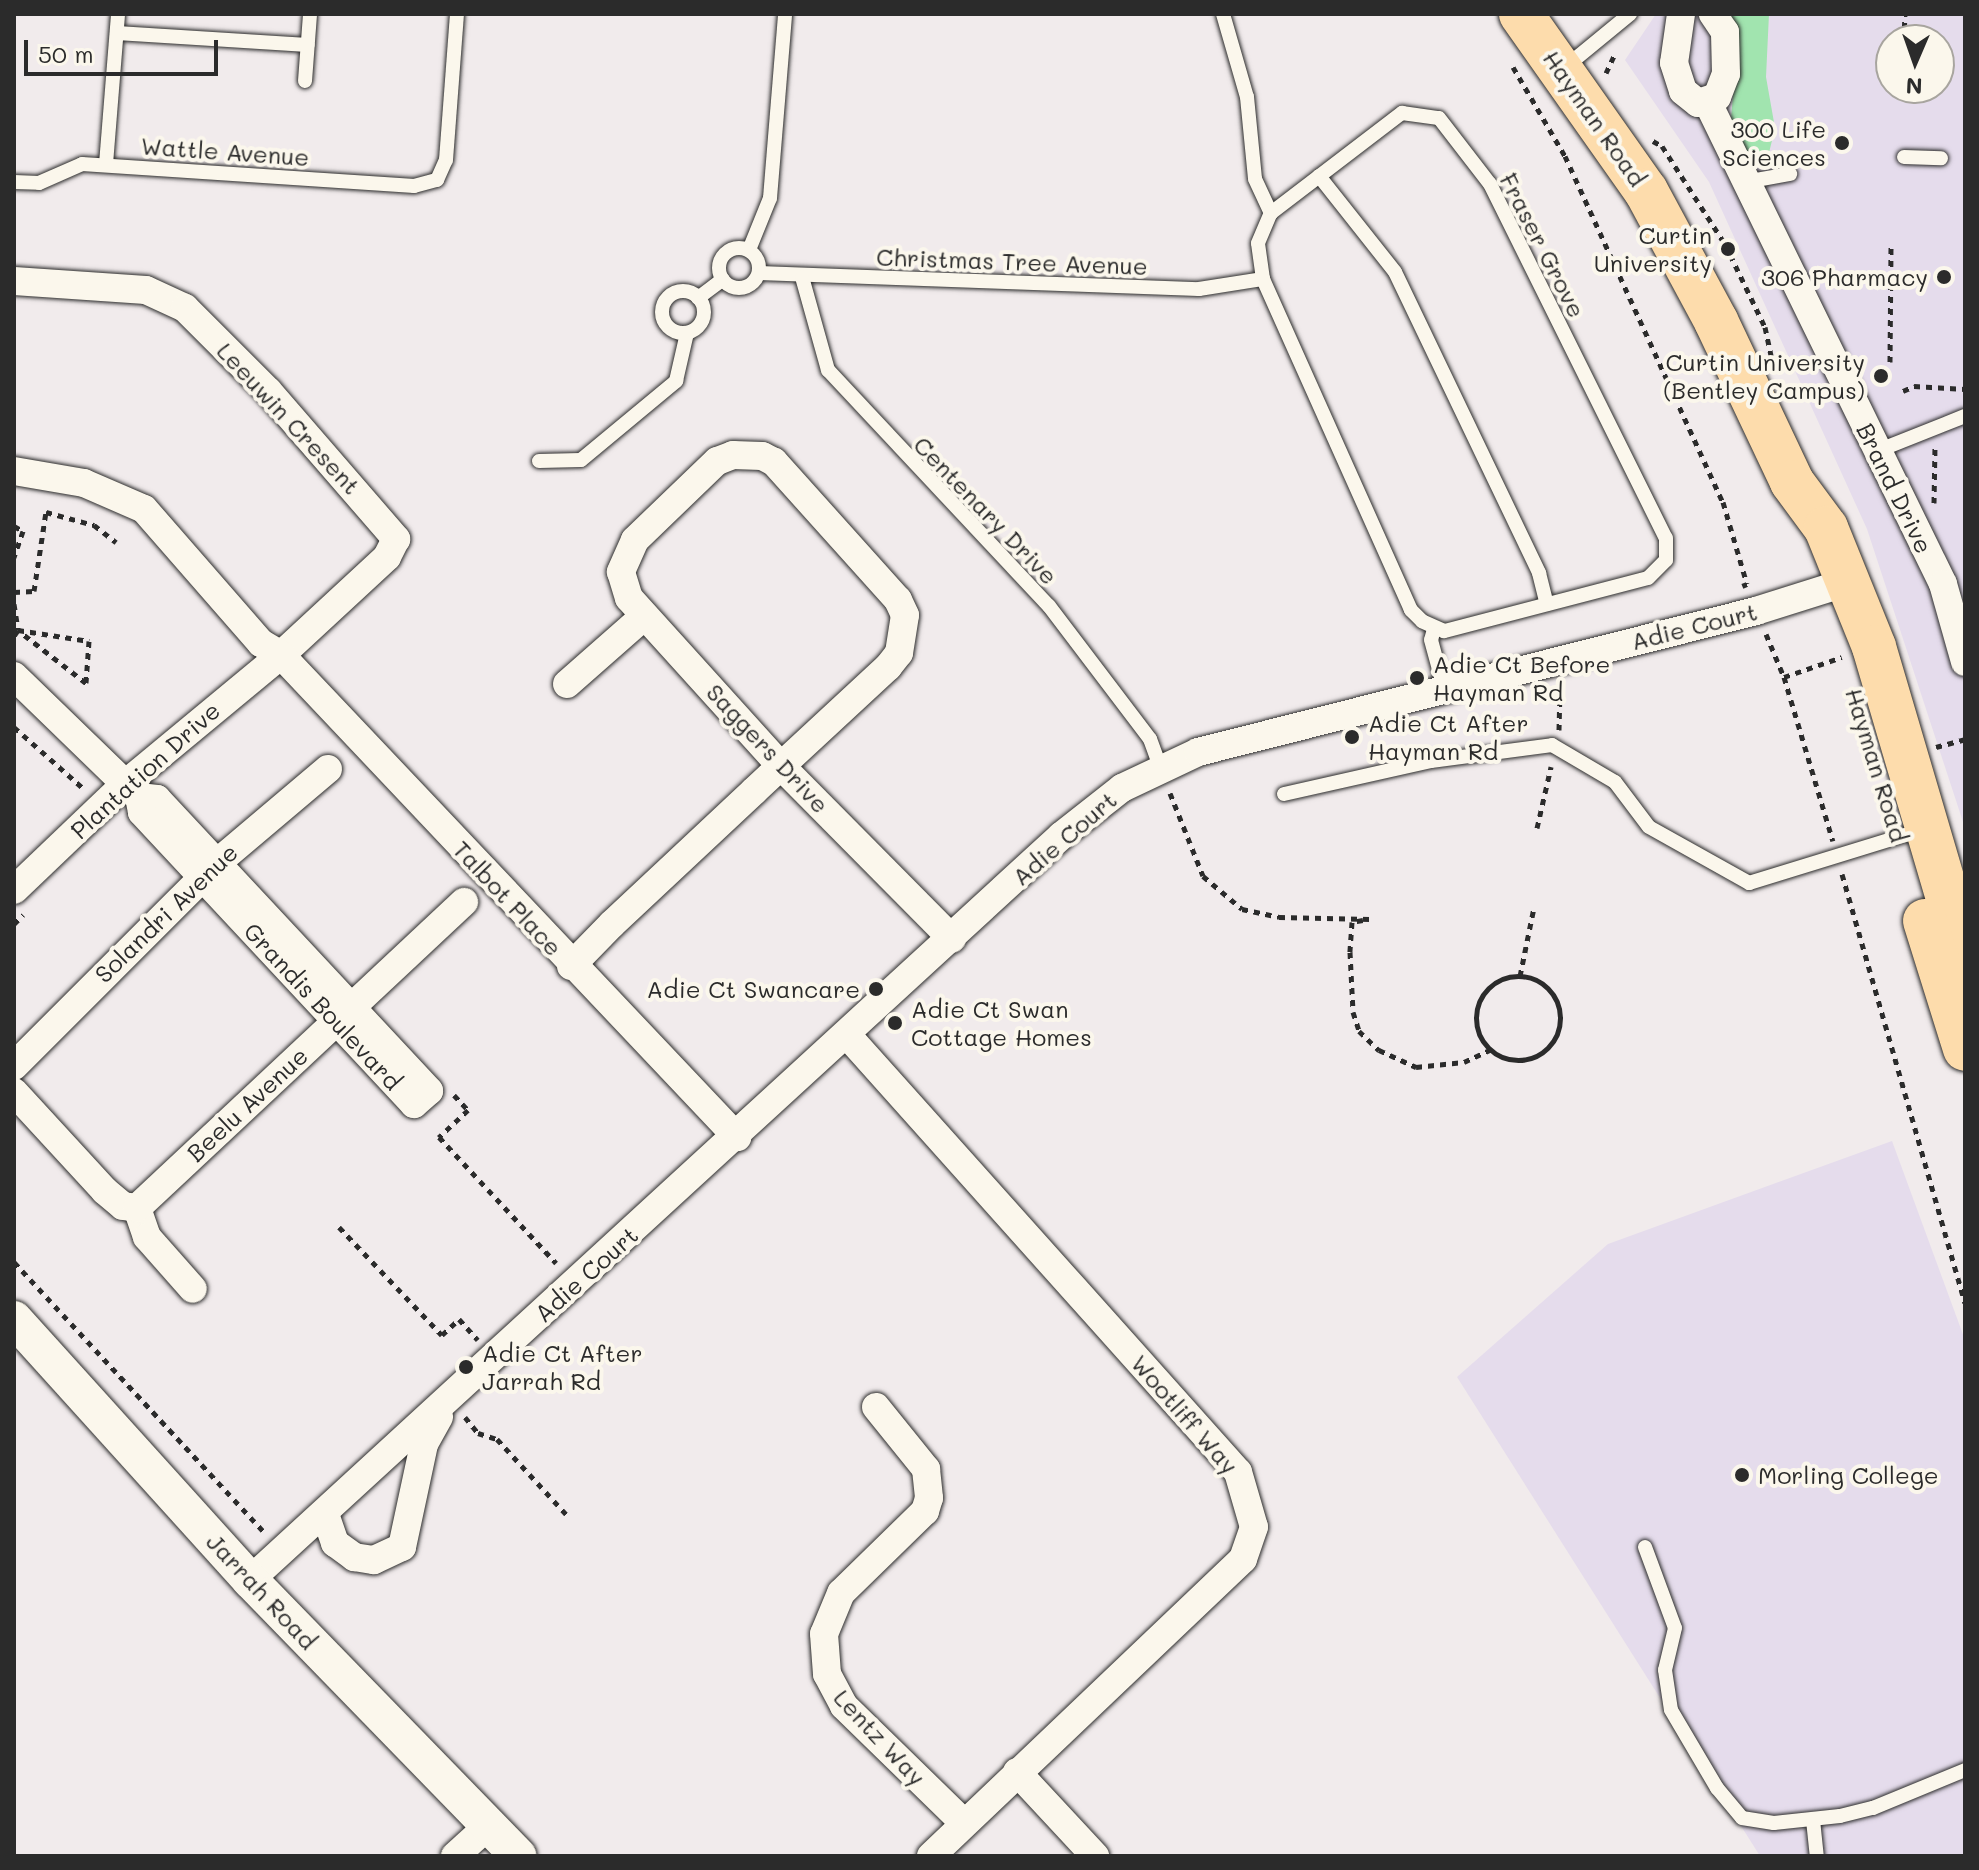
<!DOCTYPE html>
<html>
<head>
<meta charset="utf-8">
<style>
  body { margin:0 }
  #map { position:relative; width:1979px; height:1870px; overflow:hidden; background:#f1ebec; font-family:Mali,sans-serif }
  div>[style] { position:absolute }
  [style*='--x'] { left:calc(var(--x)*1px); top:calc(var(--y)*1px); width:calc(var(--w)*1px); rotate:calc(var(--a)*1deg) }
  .built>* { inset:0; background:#e5dcec }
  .green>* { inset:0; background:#a1e4af }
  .path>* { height:5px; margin-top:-2.5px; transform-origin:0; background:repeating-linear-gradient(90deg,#2b2b2b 0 6px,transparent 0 12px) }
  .path>.ring { margin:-2.5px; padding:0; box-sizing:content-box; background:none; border:5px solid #2b2b2b; border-radius:50% }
  .roads { filter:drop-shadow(0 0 2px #2b2b2b) drop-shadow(0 0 2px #2b2b2b) }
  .service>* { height:14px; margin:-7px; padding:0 7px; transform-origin:7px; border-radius:7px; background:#fbf7ec }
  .service>.ring { margin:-7px; padding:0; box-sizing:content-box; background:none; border:14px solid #fbf7ec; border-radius:50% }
  .minor>* { height:28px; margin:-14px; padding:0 14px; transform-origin:14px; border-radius:14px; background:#fbf7ec }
  .tertiary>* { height:36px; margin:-18px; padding:0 18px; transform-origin:18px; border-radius:18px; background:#fbf7ec }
  .primary>* { height:44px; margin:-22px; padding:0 22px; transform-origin:22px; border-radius:22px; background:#fddcac }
  .dots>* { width:22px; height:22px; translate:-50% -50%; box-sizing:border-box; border:4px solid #fbf7ec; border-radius:50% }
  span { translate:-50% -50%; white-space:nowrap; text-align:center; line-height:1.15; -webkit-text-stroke:8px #fbf7ec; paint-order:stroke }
  .street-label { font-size:24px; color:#2b2b2b }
  .poi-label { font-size:24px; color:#2b2b2b }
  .right { translate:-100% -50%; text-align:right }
  .left { translate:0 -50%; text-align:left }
  .frame { position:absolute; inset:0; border:16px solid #2b2b2b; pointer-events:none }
  .north { position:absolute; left:1875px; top:24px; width:80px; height:80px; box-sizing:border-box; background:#fbf7ec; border:2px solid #a8a59f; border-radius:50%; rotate:182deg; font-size:22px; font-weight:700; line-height:32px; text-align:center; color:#2b2b2b }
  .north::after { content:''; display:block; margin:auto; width:28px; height:36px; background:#2b2b2b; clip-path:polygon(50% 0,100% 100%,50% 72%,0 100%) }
  .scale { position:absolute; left:24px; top:40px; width:194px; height:36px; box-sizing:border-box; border:4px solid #2b2b2b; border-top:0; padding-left:10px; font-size:24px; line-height:28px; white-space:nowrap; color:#2b2b2b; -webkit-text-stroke:6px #fbf7ec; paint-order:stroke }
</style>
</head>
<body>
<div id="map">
  <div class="built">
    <i style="clip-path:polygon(evenodd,1656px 14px,1965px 14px,1965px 828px,1867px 529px,1709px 182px,1625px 60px,1656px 14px,1891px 40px,1939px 40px,1939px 88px,1891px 88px,1891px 40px)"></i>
    <i style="clip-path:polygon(1892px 1141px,1965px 1340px,1965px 1856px,1760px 1856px,1457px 1377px,1608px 1244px)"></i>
  </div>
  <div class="green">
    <i style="clip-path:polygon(1730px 14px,1769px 14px,1766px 77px,1775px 128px,1768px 157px,1760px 166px,1752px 164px,1731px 119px,1738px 34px)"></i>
  </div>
  <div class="path">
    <i style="--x:1905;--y:29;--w:19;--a:3"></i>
    <i style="--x:1904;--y:40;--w:26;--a:-88"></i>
    <i style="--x:1513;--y:67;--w:103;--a:59.7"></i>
    <i style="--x:1565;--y:156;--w:380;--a:65.5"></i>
    <i style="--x:1723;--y:502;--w:85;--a:73.7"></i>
    <i style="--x:1747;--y:584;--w:5;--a:158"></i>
    <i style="--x:1606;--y:73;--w:19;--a:-65"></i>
    <i style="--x:1653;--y:141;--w:10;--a:29"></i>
    <i style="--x:1662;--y:146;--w:117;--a:57.3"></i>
    <i style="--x:1725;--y:244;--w:92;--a:64.3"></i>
    <i style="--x:1765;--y:327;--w:34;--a:78"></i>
    <i style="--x:1890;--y:362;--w:116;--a:-89.5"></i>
    <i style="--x:1903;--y:391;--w:12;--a:-24"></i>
    <i style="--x:1914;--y:386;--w:51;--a:3.4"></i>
    <i style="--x:1934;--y:503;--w:58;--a:-89"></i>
    <i style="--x:14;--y:526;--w:10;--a:29"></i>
    <i style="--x:23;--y:531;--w:28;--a:109"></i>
    <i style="--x:14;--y:592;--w:20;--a:-3"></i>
    <i style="--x:34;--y:591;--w:80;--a:-81.4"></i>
    <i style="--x:46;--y:512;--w:50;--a:15.2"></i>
    <i style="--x:94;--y:525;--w:28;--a:38"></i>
    <i style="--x:14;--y:604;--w:26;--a:81"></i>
    <i style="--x:18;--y:630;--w:7;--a:124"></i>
    <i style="--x:18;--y:630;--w:72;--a:8.8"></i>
    <i style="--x:89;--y:641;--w:42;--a:94.1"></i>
    <i style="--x:86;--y:683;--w:86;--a:-142.1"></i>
    <i style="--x:1766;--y:634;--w:47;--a:67.3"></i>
    <i style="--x:1784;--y:677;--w:171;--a:73.4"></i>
    <i style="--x:1784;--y:677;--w:61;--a:-19"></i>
    <i style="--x:14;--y:727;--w:94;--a:41.5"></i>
    <i style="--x:1559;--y:730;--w:42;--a:-88.6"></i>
    <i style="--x:1936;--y:747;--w:30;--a:-15"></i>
    <i style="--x:1170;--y:793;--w:89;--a:68.3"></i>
    <i style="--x:1203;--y:876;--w:51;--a:40.2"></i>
    <i style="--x:1242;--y:909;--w:38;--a:12"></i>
    <i style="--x:1279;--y:917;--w:91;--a:1.3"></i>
    <i style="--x:1537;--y:828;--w:63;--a:-77.1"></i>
    <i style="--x:1842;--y:874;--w:446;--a:74"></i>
    <i style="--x:1363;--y:920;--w:11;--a:170"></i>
    <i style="--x:1352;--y:922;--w:30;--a:94"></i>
    <i style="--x:1350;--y:952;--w:60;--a:87.1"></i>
    <i style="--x:1353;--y:1012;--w:20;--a:72"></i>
    <i style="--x:1359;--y:1031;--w:28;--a:44"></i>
    <i style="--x:1379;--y:1050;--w:41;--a:24.7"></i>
    <i style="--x:1416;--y:1067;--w:48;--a:-5.9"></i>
    <i style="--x:1464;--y:1062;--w:29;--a:-25"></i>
    <i style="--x:14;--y:924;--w:13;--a:-45"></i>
    <i class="ring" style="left:1476px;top:976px;width:79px;height:79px"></i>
    <i style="--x:1520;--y:976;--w:70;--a:-78.5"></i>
    <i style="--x:454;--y:1095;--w:21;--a:47"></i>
    <i style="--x:468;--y:1110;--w:40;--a:137"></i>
    <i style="--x:439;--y:1137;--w:172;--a:47.1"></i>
    <i style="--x:339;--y:1227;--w:149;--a:46.4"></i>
    <i style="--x:442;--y:1335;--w:23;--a:-43"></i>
    <i style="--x:459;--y:1319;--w:28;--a:48"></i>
    <i style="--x:14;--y:1262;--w:371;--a:47.2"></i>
    <i style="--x:465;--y:1417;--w:21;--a:51"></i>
    <i style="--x:478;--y:1433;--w:20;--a:18"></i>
    <i style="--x:497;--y:1439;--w:102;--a:47.4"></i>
  </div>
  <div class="roads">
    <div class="service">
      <i style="--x:1223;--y:14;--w:86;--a:73.9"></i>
      <i style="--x:1247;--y:97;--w:82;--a:84.4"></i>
      <i style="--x:1255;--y:179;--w:38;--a:65"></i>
      <i style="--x:117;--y:33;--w:191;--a:3.6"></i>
      <i style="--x:1563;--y:69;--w:87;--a:-39.4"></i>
      <i style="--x:305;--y:81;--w:67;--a:-85.7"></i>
      <i style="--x:1402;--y:113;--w:37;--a:8"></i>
      <i style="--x:1439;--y:118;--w:83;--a:52.3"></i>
      <i style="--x:1490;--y:184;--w:395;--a:63.6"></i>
      <i style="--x:1666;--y:538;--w:22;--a:90"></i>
      <i style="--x:1666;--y:560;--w:25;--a:135"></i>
      <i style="--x:1648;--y:578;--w:211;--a:165.4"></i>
      <i style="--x:1444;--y:631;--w:24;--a:-156"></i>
      <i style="--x:1422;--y:621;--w:16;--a:-135"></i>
      <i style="--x:1411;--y:610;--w:363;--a:-114.1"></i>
      <i style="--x:1263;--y:279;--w:36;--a:-98"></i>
      <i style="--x:1258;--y:243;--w:33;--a:-67"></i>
      <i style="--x:1271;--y:213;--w:165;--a:-37.4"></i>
      <i style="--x:1904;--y:157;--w:37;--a:2"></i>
      <i style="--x:106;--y:164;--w:150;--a:-85.4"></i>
      <i style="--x:1319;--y:176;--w:122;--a:51.6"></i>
      <i style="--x:1395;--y:272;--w:334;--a:64.4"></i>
      <i style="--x:1539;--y:573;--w:32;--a:76"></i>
      <i style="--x:14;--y:182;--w:25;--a:2"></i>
      <i style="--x:39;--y:183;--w:47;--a:-23.8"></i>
      <i style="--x:82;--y:164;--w:333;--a:3.8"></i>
      <i style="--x:414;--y:186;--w:24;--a:-15"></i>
      <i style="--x:437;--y:180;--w:22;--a:-66"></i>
      <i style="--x:446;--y:160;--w:146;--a:-85.7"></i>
      <i style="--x:1745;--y:182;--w:46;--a:-10.1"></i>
      <i class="ring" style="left:719px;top:248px;width:26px;height:26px"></i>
      <i style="--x:749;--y:250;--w:56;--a:-68"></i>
      <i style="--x:770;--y:198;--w:185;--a:-85.3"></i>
      <i style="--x:759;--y:273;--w:440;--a:2.1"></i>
      <i style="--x:1199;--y:289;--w:65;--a:-8.9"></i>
      <i style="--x:802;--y:277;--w:97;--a:74.4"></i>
      <i style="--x:828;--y:370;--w:323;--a:46.9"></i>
      <i style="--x:1049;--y:606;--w:167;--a:52.8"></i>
      <i style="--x:1150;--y:739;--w:29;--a:70"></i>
      <i class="ring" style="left:662px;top:291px;width:28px;height:28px"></i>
      <i style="--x:698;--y:298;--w:31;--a:-37"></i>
      <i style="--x:1877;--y:451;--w:95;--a:-21.7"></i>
      <i style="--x:539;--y:461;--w:42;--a:-1.4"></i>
      <i style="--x:581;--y:460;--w:124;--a:-39.7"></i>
      <i style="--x:676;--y:381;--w:49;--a:-77.1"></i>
      <i style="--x:1434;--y:629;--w:11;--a:105"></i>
      <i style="--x:1431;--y:640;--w:50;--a:74.8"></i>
      <i style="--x:1284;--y:794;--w:151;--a:-12.7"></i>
      <i style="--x:1431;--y:761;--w:122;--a:-7.5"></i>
      <i style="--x:1552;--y:745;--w:73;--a:30.4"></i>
      <i style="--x:1615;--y:782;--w:56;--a:52.9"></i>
      <i style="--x:1649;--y:827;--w:115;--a:29.2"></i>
      <i style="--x:1749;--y:883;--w:184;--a:-17.1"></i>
      <i style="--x:1645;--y:1547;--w:86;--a:69.7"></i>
      <i style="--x:1675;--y:1628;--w:43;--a:103.4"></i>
      <i style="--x:1665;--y:1670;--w:40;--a:81.5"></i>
      <i style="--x:1671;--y:1710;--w:91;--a:59.5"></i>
      <i style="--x:1717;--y:1788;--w:39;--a:50"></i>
      <i style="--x:1742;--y:1818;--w:32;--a:9"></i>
      <i style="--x:1774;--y:1823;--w:66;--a:-6.1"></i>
      <i style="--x:1840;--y:1816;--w:34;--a:-14"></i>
      <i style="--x:1873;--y:1808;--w:100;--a:-22.4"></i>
      <i style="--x:1813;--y:1820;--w:36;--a:84"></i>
    </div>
    <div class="minor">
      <i style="--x:1681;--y:14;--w:49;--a:98.1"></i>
      <i style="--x:1674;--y:63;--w:29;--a:72"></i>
      <i style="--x:1683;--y:91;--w:19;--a:39"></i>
      <i style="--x:1698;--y:103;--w:20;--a:-18"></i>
      <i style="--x:1717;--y:97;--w:25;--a:-69"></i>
      <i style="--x:1726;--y:74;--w:42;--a:-91.4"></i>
      <i style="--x:1725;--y:32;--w:22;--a:-124"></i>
      <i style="--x:1708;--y:103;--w:535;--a:63.96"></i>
      <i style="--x:1943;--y:584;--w:81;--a:74.2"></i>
      <i style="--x:14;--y:281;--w:132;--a:3.9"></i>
      <i style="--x:146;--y:290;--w:43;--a:24.8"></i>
      <i style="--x:185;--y:308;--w:117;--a:45"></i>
      <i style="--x:268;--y:391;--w:196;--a:49.1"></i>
      <i style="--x:396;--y:539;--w:20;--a:117"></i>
      <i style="--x:387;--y:557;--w:144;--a:137.2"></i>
      <i style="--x:281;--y:655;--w:202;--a:140.4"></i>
      <i style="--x:125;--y:784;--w:153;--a:136.3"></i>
      <i style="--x:14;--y:471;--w:71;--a:9.7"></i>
      <i style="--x:84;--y:483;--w:65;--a:23.4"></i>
      <i style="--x:144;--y:509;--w:178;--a:48.9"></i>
      <i style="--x:261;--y:643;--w:23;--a:31"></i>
      <i style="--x:281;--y:655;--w:664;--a:46.59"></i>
      <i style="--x:14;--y:676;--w:174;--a:44.1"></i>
      <i style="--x:139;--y:797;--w:18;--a:6"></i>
      <i style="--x:157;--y:799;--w:399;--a:47"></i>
      <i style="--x:429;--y:1091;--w:20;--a:139"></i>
      <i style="--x:414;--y:1104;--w:399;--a:-133"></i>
      <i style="--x:142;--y:812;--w:15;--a:-101"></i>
      <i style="--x:567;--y:684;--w:103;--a:-41.4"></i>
      <i style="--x:571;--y:966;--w:59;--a:-45.7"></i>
      <i style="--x:612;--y:924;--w:195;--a:-43.1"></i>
      <i style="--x:754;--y:791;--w:37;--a:-43"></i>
      <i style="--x:781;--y:766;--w:146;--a:-42.8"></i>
      <i style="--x:888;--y:667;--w:18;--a:-52"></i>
      <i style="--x:899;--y:653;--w:38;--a:-81"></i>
      <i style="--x:905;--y:615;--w:17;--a:-115"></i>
      <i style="--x:898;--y:600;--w:186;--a:-131.9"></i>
      <i style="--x:774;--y:462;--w:13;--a:-153"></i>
      <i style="--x:762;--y:456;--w:29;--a:-178"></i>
      <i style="--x:733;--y:455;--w:17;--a:159"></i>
      <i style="--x:717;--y:461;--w:114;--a:136.1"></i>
      <i style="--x:635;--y:540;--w:35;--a:114"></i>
      <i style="--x:621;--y:572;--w:27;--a:73"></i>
      <i style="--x:629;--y:598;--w:227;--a:47.9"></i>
      <i style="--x:781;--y:766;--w:243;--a:45.3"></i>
      <i style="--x:848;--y:1036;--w:585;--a:48.19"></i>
      <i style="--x:1238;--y:1472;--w:57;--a:73.8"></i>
      <i style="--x:1254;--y:1527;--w:34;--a:109"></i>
      <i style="--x:1243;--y:1559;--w:431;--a:136.4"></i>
      <i style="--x:14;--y:1066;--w:288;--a:-45"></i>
      <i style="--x:218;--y:862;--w:144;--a:-40.2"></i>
      <i style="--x:14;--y:1092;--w:134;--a:47.4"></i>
      <i style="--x:105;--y:1191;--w:23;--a:40"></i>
      <i style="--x:123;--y:1206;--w:14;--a:8"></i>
      <i style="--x:137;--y:1208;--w:31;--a:71"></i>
      <i style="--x:147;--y:1237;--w:69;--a:48.5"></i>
      <i style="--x:137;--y:1208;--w:448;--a:-43.1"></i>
      <i style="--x:876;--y:1407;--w:80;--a:51.1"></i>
      <i style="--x:926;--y:1469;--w:29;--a:84"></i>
      <i style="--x:929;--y:1498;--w:14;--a:107"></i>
      <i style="--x:925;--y:1511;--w:117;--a:135.7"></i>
      <i style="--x:841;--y:1593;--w:44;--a:112.5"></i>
      <i style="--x:824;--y:1634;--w:40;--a:85.7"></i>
      <i style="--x:827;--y:1674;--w:36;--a:62"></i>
      <i style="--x:844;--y:1706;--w:168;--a:44.3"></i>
      <i style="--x:325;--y:1514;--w:31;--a:71"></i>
      <i style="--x:335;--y:1543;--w:24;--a:36"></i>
      <i style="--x:354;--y:1557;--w:20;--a:9"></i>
      <i style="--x:374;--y:1560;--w:31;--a:-25"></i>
      <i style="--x:402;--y:1547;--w:105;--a:-77.9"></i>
      <i style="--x:424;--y:1444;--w:31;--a:-61"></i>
      <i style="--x:250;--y:1580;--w:1101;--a:-42.53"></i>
      <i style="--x:1061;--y:836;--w:78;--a:-38.2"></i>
      <i style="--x:1122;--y:788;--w:84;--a:-25.3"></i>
      <i style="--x:1198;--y:752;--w:576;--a:-14.18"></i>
      <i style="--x:1756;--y:611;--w:96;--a:-17.5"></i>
      <i style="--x:1017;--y:1772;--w:115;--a:47.1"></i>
      <i style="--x:455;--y:1856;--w:46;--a:-42.4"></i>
    </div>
    <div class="tertiary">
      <i style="--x:14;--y:1319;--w:352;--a:47.9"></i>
      <i style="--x:250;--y:1580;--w:385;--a:45.8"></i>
    </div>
    <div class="primary">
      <i style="--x:1521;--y:14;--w:217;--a:54.8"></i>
      <i style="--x:1646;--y:191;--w:148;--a:61.7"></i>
      <i style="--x:1716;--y:321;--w:178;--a:64.7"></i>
      <i style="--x:1792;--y:482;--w:57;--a:53.5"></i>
      <i style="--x:1826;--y:528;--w:128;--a:68"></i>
      <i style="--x:1874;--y:647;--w:322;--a:73.6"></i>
      <i style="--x:1925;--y:921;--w:134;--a:72.6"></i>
    </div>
  </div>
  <div class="dots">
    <i style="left:1842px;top:143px;background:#2b2b2b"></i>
    <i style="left:1728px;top:249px;background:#2b2b2b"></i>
    <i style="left:1944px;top:277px;background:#2b2b2b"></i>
    <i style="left:1881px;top:376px;background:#2b2b2b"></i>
    <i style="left:1417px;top:678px;background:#2b2b2b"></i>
    <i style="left:1352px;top:737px;background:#2b2b2b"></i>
    <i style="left:876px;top:989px;background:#2b2b2b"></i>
    <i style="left:895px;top:1023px;background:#2b2b2b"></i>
    <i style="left:466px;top:1367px;background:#2b2b2b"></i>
    <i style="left:1742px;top:1475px;background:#2b2b2b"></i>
  </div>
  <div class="street-label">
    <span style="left:1595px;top:118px;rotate:55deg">Hayman Road</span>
    <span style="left:225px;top:151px;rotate:4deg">Wattle Avenue</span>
    <span style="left:1543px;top:245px;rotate:63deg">Fraser Grove</span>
    <span style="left:1012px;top:261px;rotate:2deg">Christmas Tree Avenue</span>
    <span style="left:289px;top:418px;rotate:47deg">Leeuwin Cresent</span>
    <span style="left:1895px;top:488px;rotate:64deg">Brand Drive</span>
    <span style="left:986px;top:510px;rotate:46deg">Centenary Drive</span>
    <span style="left:1694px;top:626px;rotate:-14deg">Adie Court</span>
    <span style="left:768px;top:748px;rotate:47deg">Saggers Drive</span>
    <span style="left:1877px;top:765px;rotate:73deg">Hayman Road</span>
    <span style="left:145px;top:770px;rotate:-42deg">Plantation Drive</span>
    <span style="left:1064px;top:838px;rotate:-41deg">Adie Court</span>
    <span style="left:508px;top:898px;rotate:47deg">Talbot Place</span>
    <span style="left:166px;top:913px;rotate:-44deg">Solandri Avenue</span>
    <span style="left:323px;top:1006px;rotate:47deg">Grandis Boulevard</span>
    <span style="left:247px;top:1104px;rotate:-43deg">Beelu Avenue</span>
    <span style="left:586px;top:1274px;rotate:-42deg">Adie Court</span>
    <span style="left:1185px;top:1414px;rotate:49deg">Wootliff Way</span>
    <span style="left:262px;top:1591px;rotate:47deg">Jarrah Road</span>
    <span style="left:880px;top:1737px;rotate:47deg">Lentz Way</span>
  </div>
  <div class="poi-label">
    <span class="right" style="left:1826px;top:143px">300 Life<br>Sciences</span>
    <span class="right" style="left:1712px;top:249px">Curtin<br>University</span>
    <span class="right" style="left:1928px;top:277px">306 Pharmacy</span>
    <span class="right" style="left:1865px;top:376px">Curtin University<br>(Bentley Campus)</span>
    <span class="left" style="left:1433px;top:678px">Adie Ct Before<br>Hayman Rd</span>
    <span class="left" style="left:1368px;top:737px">Adie Ct After<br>Hayman Rd</span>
    <span class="right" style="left:860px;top:989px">Adie Ct Swancare</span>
    <span class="left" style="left:911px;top:1023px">Adie Ct Swan<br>Cottage Homes</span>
    <span class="left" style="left:482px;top:1367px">Adie Ct After<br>Jarrah Rd</span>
    <span class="left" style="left:1758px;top:1475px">Morling College</span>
  </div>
  <div class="frame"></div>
  <div class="north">N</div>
  <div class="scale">50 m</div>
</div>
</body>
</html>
